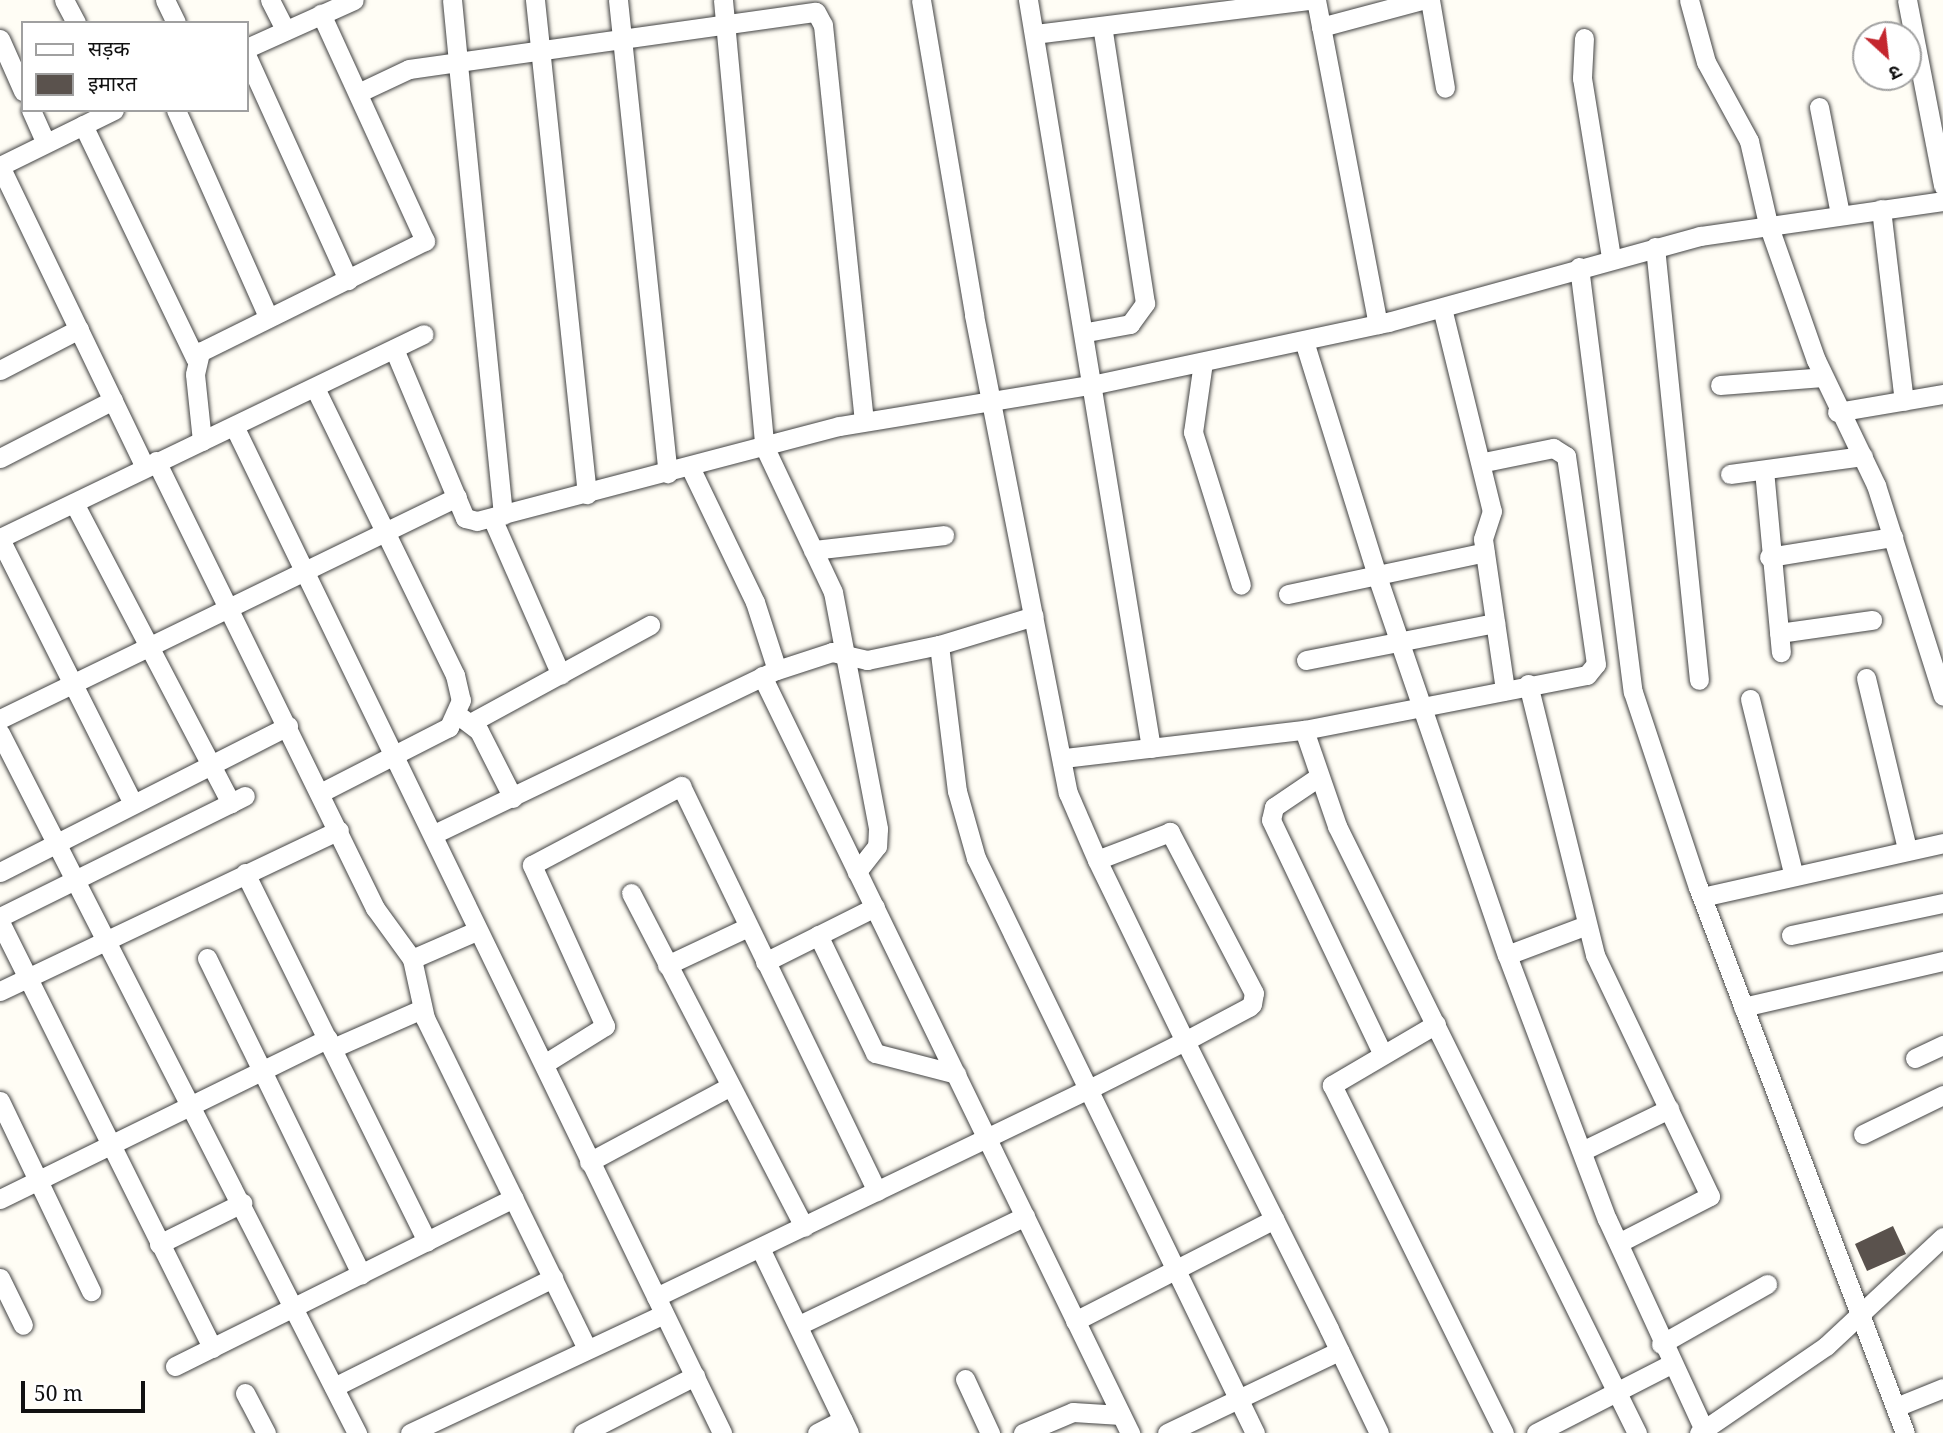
<!DOCTYPE html>
<html>
<head>
<meta charset="utf-8">
<style>
  body { margin:0 }
  #map { position:relative; width:1943px; height:1433px; overflow:hidden; background:#fffdf5; font-family:"Noto Serif","Noto Sans Devanagari",serif }
  div>[style] { position:absolute }
  [style*='--x'] { left:calc(var(--x)*1px); top:calc(var(--y)*1px); width:calc(var(--w)*1px); rotate:calc(var(--a)*1deg) }
  .building>* { inset:0; background:#5a524d }
  .roads { filter:drop-shadow(0 0 2px #444) drop-shadow(0 0 2px #444) }
  .minor>* { height:19px; margin:-9.5px; padding:0 9.5px; transform-origin:9.5px; border-radius:9.5px; background:#fff }
  span { translate:-50% -50%; white-space:nowrap; text-align:center; line-height:1.15; -webkit-text-stroke:7px #fff; paint-order:stroke }
  .legend { position:absolute; left:21px; top:21px; width:228px; height:91px; box-sizing:border-box; background:#fff; border:2px solid #a0a0a0; margin:0; padding:9px 12px; list-style:none; font-size:21px; color:#111 }
  .legend li { display:flex; align-items:center; gap:14px; height:35px }
  .legend b { width:35px; border:2px solid #a0a0a0 }
  .north { position:absolute; left:1852px; top:21px; width:70px; height:70px; box-sizing:border-box; background:#fff; border:2px solid #a0a0a0; border-radius:50%; rotate:153deg; font-size:19px; font-weight:700; line-height:28px; text-align:center; color:#111 }
  .north::after { content:''; display:block; margin:auto; width:24px; height:32px; background:#c4262e; clip-path:polygon(50% 0,100% 100%,50% 72%,0 100%) }
  .scale { position:absolute; left:21px; top:1381px; width:124px; height:32px; box-sizing:border-box; border:4px solid #111; border-top:0; padding-left:9px; font-size:21px; line-height:24px; white-space:nowrap; color:#111; -webkit-text-stroke:5px #fff; paint-order:stroke }
</style>
</head>
<body>
<div id="map">
  <div class="building">
    <i style="clip-path:polygon(1893px 1226px,1906px 1254px,1867px 1271px,1855px 1244px)"></i>
  </div>
  <div class="roads">
    <div class="minor">
      <i style="--x:64;--y:0;--w:26;--a:62"></i>
      <i style="--x:165;--y:0;--w:25;--a:64"></i>
      <i style="--x:270;--y:0;--w:34;--a:63"></i>
      <i style="--x:535;--y:0;--w:497;--a:84"></i>
      <i style="--x:618;--y:0;--w:476;--a:84"></i>
      <i style="--x:723;--y:0;--w:448;--a:84.7"></i>
      <i style="--x:764;--y:446;--w:161;--a:64.7"></i>
      <i style="--x:833;--y:592;--w:241;--a:79.2"></i>
      <i style="--x:878;--y:829;--w:17;--a:93"></i>
      <i style="--x:877;--y:846;--w:33;--a:128"></i>
      <i style="--x:921;--y:0;--w:319;--a:80.4"></i>
      <i style="--x:974;--y:315;--w:487;--a:78.9"></i>
      <i style="--x:1068;--y:793;--w:73;--a:66.6"></i>
      <i style="--x:1028;--y:0;--w:758;--a:80.66"></i>
      <i style="--x:1316;--y:0;--w:330;--a:79.2"></i>
      <i style="--x:1430;--y:0;--w:89;--a:80.3"></i>
      <i style="--x:1689;--y:0;--w:64;--a:74.7"></i>
      <i style="--x:1706;--y:62;--w:90;--a:61.4"></i>
      <i style="--x:1749;--y:141;--w:85;--a:77.1"></i>
      <i style="--x:1768;--y:224;--w:144;--a:70.6"></i>
      <i style="--x:1816;--y:360;--w:139;--a:64.4"></i>
      <i style="--x:1876;--y:485;--w:221;--a:72.4"></i>
      <i style="--x:1907;--y:0;--w:189;--a:79"></i>
      <i style="--x:1321;--y:27;--w:105;--a:-15"></i>
      <i style="--x:1035;--y:34;--w:276;--a:-7.1"></i>
      <i style="--x:1584;--y:38;--w:40;--a:92.9"></i>
      <i style="--x:1582;--y:78;--w:182;--a:80.8"></i>
      <i style="--x:0;--y:39;--w:57;--a:66.1"></i>
      <i style="--x:247;--y:48;--w:117;--a:-24.2"></i>
      <i style="--x:247;--y:57;--w:245;--a:65.6"></i>
      <i style="--x:358;--y:93;--w:56;--a:-25.2"></i>
      <i style="--x:409;--y:69;--w:49;--a:-8.1"></i>
      <i style="--x:458;--y:62;--w:62;--a:-95.5"></i>
      <i style="--x:1819;--y:107;--w:109;--a:78.9"></i>
      <i style="--x:31;--y:110;--w:35;--a:66"></i>
      <i style="--x:176;--y:110;--w:227;--a:66"></i>
      <i style="--x:83;--y:125;--w:259;--a:64.3"></i>
      <i style="--x:0;--y:166;--w:334;--a:64.3"></i>
      <i style="--x:0;--y:166;--w:127;--a:-26.2"></i>
      <i style="--x:1881;--y:209;--w:193;--a:83.2"></i>
      <i style="--x:1655;--y:247;--w:435;--a:84.2"></i>
      <i style="--x:1579;--y:267;--w:428;--a:82.8"></i>
      <i style="--x:1633;--y:692;--w:206;--a:71.6"></i>
      <i style="--x:1698;--y:887;--w:584;--a:69.24"></i>
      <i style="--x:1442;--y:308;--w:209;--a:76.2"></i>
      <i style="--x:1492;--y:511;--w:29;--a:108"></i>
      <i style="--x:1483;--y:539;--w:153;--a:81.7"></i>
      <i style="--x:1087;--y:332;--w:44;--a:-10.5"></i>
      <i style="--x:1130;--y:324;--w:26;--a:-54"></i>
      <i style="--x:1145;--y:303;--w:280;--a:-98.8"></i>
      <i style="--x:1304;--y:341;--w:246;--a:72.7"></i>
      <i style="--x:1377;--y:576;--w:401;--a:71.1"></i>
      <i style="--x:1507;--y:955;--w:282;--a:69.3"></i>
      <i style="--x:1607;--y:1219;--w:232;--a:65.3"></i>
      <i style="--x:394;--y:349;--w:183;--a:67.2"></i>
      <i style="--x:465;--y:518;--w:12;--a:14"></i>
      <i style="--x:477;--y:521;--w:374;--a:-14.7"></i>
      <i style="--x:839;--y:426;--w:260;--a:-9.3"></i>
      <i style="--x:1096;--y:384;--w:299;--a:-12"></i>
      <i style="--x:1388;--y:322;--w:324;--a:-15.4"></i>
      <i style="--x:1700;--y:236;--w:246;--a:-8.2"></i>
      <i style="--x:1203;--y:362;--w:71;--a:98.1"></i>
      <i style="--x:1193;--y:432;--w:160;--a:72.6"></i>
      <i style="--x:0;--y:370;--w:89;--a:-27.4"></i>
      <i style="--x:1720;--y:385;--w:103;--a:-4.4"></i>
      <i style="--x:315;--y:388;--w:319;--a:64"></i>
      <i style="--x:455;--y:675;--w:26;--a:77"></i>
      <i style="--x:461;--y:700;--w:30;--a:114"></i>
      <i style="--x:449;--y:727;--w:143;--a:152.9"></i>
      <i style="--x:1837;--y:412;--w:108;--a:-9.6"></i>
      <i style="--x:234;--y:426;--w:1119;--a:64.14"></i>
      <i style="--x:202;--y:441;--w:67;--a:-96"></i>
      <i style="--x:195;--y:374;--w:23;--a:-77"></i>
      <i style="--x:200;--y:352;--w:251;--a:-26.3"></i>
      <i style="--x:425;--y:241;--w:250;--a:-114.6"></i>
      <i style="--x:0;--y:458;--w:127;--a:-27.2"></i>
      <i style="--x:156;--y:461;--w:498;--a:63.9"></i>
      <i style="--x:375;--y:908;--w:63;--a:54"></i>
      <i style="--x:412;--y:959;--w:60;--a:77.6"></i>
      <i style="--x:425;--y:1018;--w:368;--a:63.9"></i>
      <i style="--x:690;--y:467;--w:150;--a:64.3"></i>
      <i style="--x:755;--y:602;--w:71;--a:72.1"></i>
      <i style="--x:1764;--y:470;--w:183;--a:84.7"></i>
      <i style="--x:1730;--y:474;--w:134;--a:-7.7"></i>
      <i style="--x:74;--y:503;--w:339;--a:62.4"></i>
      <i style="--x:503;--y:515;--w:455;--a:-95.7"></i>
      <i style="--x:458;--y:62;--w:361;--a:-8"></i>
      <i style="--x:816;--y:12;--w:15;--a:62"></i>
      <i style="--x:823;--y:25;--w:398;--a:84.1"></i>
      <i style="--x:492;--y:518;--w:171;--a:66.3"></i>
      <i style="--x:0;--y:538;--w:470;--a:-25.7"></i>
      <i style="--x:0;--y:539;--w:296;--a:63.3"></i>
      <i style="--x:813;--y:550;--w:132;--a:-6.5"></i>
      <i style="--x:1769;--y:557;--w:126;--a:-9.2"></i>
      <i style="--x:1288;--y:594;--w:201;--a:-12"></i>
      <i style="--x:1779;--y:633;--w:94;--a:-8"></i>
      <i style="--x:939;--y:645;--w:147;--a:83"></i>
      <i style="--x:957;--y:791;--w:70;--a:74.2"></i>
      <i style="--x:976;--y:858;--w:639;--a:64.12"></i>
      <i style="--x:1306;--y:660;--w:193;--a:-11.1"></i>
      <i style="--x:762;--y:676;--w:842;--a:64.07"></i>
      <i style="--x:1866;--y:678;--w:176;--a:76.5"></i>
      <i style="--x:1528;--y:684;--w:279;--a:76.1"></i>
      <i style="--x:1595;--y:955;--w:267;--a:64.5"></i>
      <i style="--x:1710;--y:1196;--w:103;--a:152.9"></i>
      <i style="--x:1750;--y:699;--w:179;--a:76.1"></i>
      <i style="--x:462;--y:718;--w:21;--a:37"></i>
      <i style="--x:479;--y:731;--w:75;--a:63.1"></i>
      <i style="--x:0;--y:719;--w:508;--a:-25.91"></i>
      <i style="--x:472;--y:722;--w:203;--a:-28.6"></i>
      <i style="--x:1304;--y:730;--w:102;--a:71"></i>
      <i style="--x:1337;--y:826;--w:677;--a:63.7"></i>
      <i style="--x:0;--y:733;--w:786;--a:62.98"></i>
      <i style="--x:1064;--y:758;--w:242;--a:-6.7"></i>
      <i style="--x:1304;--y:730;--w:288;--a:-11"></i>
      <i style="--x:1587;--y:675;--w:14;--a:-51"></i>
      <i style="--x:1596;--y:664;--w:210;--a:-98.2"></i>
      <i style="--x:1566;--y:456;--w:15;--a:-148"></i>
      <i style="--x:1553;--y:448;--w:70;--a:168.5"></i>
      <i style="--x:1317;--y:778;--w:52;--a:146"></i>
      <i style="--x:1274;--y:807;--w:13;--a:103"></i>
      <i style="--x:1271;--y:820;--w:258;--a:64.5"></i>
      <i style="--x:434;--y:834;--w:380;--a:-25.6"></i>
      <i style="--x:777;--y:670;--w:58;--a:-18.1"></i>
      <i style="--x:832;--y:652;--w:36;--a:13"></i>
      <i style="--x:867;--y:660;--w:74;--a:-11.8"></i>
      <i style="--x:939;--y:645;--w:99;--a:-17"></i>
      <i style="--x:0;--y:872;--w:323;--a:-26.9"></i>
      <i style="--x:245;--y:873;--w:411;--a:63.7"></i>
      <i style="--x:631;--y:893;--w:376;--a:62.6"></i>
      <i style="--x:1702;--y:897;--w:247;--a:-12.6"></i>
      <i style="--x:0;--y:917;--w:273;--a:-26.3"></i>
      <i style="--x:0;--y:922;--w:476;--a:63.5"></i>
      <i style="--x:818;--y:935;--w:131;--a:64.2"></i>
      <i style="--x:875;--y:1053;--w:84;--a:14.5"></i>
      <i style="--x:1791;--y:935;--w:155;--a:-11.9"></i>
      <i style="--x:1507;--y:955;--w:85;--a:-20.6"></i>
      <i style="--x:207;--y:958;--w:352;--a:64"></i>
      <i style="--x:412;--y:959;--w:70;--a:-23.6"></i>
      <i style="--x:765;--y:962;--w:123;--a:-26.6"></i>
      <i style="--x:667;--y:965;--w:89;--a:-25.1"></i>
      <i style="--x:0;--y:991;--w:375;--a:-25.4"></i>
      <i style="--x:1743;--y:1007;--w:205;--a:-13"></i>
      <i style="--x:1436;--y:1024;--w:121;--a:149.6"></i>
      <i style="--x:1332;--y:1085;--w:388;--a:63.7"></i>
      <i style="--x:333;--y:1048;--w:97;--a:-23.7"></i>
      <i style="--x:1915;--y:1058;--w:31;--a:-25"></i>
      <i style="--x:544;--y:1064;--w:72;--a:-31.9"></i>
      <i style="--x:605;--y:1026;--w:177;--a:-114.4"></i>
      <i style="--x:532;--y:865;--w:169;--a:-27.9"></i>
      <i style="--x:681;--y:786;--w:450;--a:64.2"></i>
      <i style="--x:0;--y:1101;--w:211;--a:64.4"></i>
      <i style="--x:1863;--y:1134;--w:89;--a:-26"></i>
      <i style="--x:1582;--y:1151;--w:97;--a:-25.8"></i>
      <i style="--x:589;--y:1162;--w:159;--a:-28.2"></i>
      <i style="--x:0;--y:1199;--w:365;--a:-26.1"></i>
      <i style="--x:159;--y:1244;--w:93;--a:-26.3"></i>
      <i style="--x:760;--y:1248;--w:205;--a:64.3"></i>
      <i style="--x:0;--y:1278;--w:52;--a:63.9"></i>
      <i style="--x:656;--y:1297;--w:480;--a:-25.7"></i>
      <i style="--x:1089;--y:1089;--w:107;--a:-26.6"></i>
      <i style="--x:1185;--y:1041;--w:72;--a:-28"></i>
      <i style="--x:1249;--y:1007;--w:4;--a:-45"></i>
      <i style="--x:1252;--y:1004;--w:11;--a:-80"></i>
      <i style="--x:1254;--y:993;--w:182;--a:-117.6"></i>
      <i style="--x:1170;--y:832;--w:78;--a:159"></i>
      <i style="--x:1097;--y:860;--w:201;--a:64.1"></i>
      <i style="--x:1185;--y:1041;--w:322;--a:63.4"></i>
      <i style="--x:1329;--y:1329;--w:115;--a:64.3"></i>
      <i style="--x:1075;--y:1321;--w:224;--a:-27.1"></i>
      <i style="--x:799;--y:1325;--w:251;--a:-25.7"></i>
      <i style="--x:1661;--y:1344;--w:122;--a:-29.5"></i>
      <i style="--x:175;--y:1366;--w:378;--a:-26.4"></i>
      <i style="--x:965;--y:1379;--w:60;--a:65.2"></i>
      <i style="--x:334;--y:1387;--w:245;--a:-26.5"></i>
      <i style="--x:245;--y:1393;--w:45;--a:62.3"></i>
      <i style="--x:1896;--y:1407;--w:51;--a:-22"></i>
      <i style="--x:410;--y:1433;--w:280;--a:-25.1"></i>
      <i style="--x:583;--y:1433;--w:126;--a:-27"></i>
      <i style="--x:817;--y:1433;--w:29;--a:-27"></i>
      <i style="--x:1023;--y:1433;--w:54;--a:-22.8"></i>
      <i style="--x:1073;--y:1412;--w:48;--a:3.6"></i>
      <i style="--x:1167;--y:1433;--w:191;--a:-25.5"></i>
      <i style="--x:1536;--y:1433;--w:152;--a:-27.1"></i>
      <i style="--x:1699;--y:1433;--w:154;--a:-34.4"></i>
      <i style="--x:1826;--y:1346;--w:160;--a:-43"></i>
    </div>
  </div>
  <ul class="legend">
  <li><b style="height:9px;background:#fff"></b>सड़क</li>
  <li><b style="height:19px;background:#5a524d"></b>इमारत</li>
  </ul>
  <div class="north">उ</div>
  <div class="scale">50 m</div>
</div>
</body>
</html>
